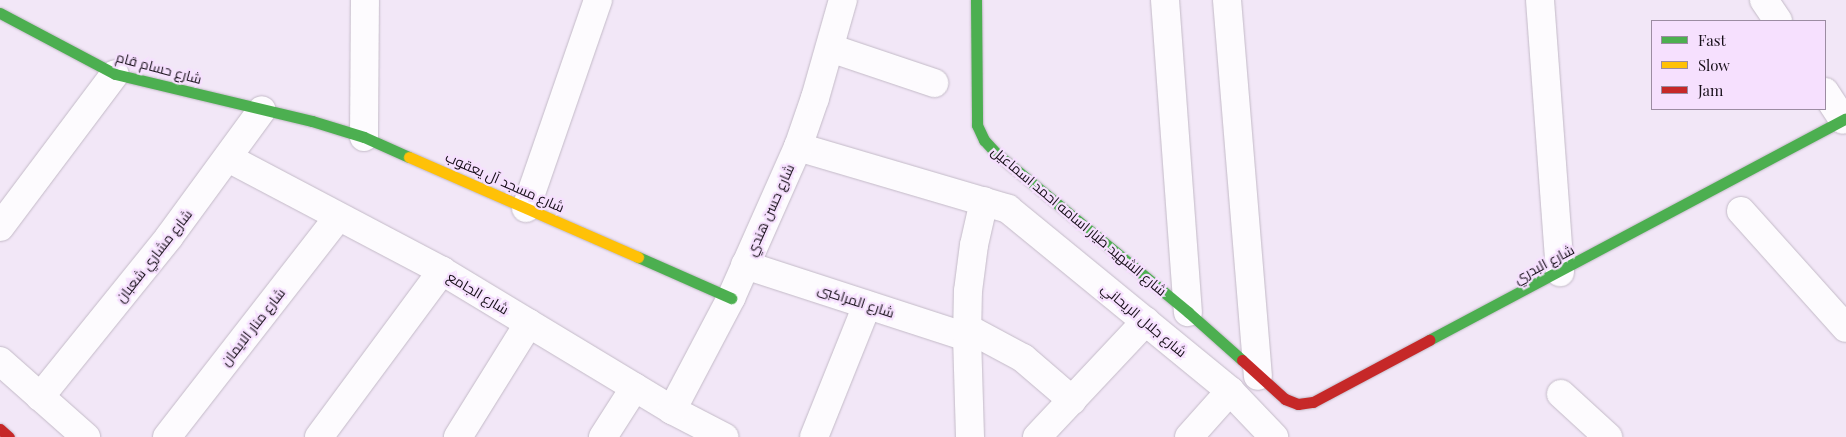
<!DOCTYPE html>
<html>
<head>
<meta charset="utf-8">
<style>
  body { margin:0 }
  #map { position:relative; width:1846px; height:437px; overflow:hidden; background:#f2e7f7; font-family:"Playfair Display",Cairo,serif }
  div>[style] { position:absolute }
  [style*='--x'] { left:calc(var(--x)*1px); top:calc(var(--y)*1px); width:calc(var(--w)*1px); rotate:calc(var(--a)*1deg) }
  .roads { filter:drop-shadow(0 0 1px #c3bac7) drop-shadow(0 0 1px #c3bac7) }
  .street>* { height:28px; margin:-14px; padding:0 14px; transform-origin:14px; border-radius:14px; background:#fdfbfe }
  .fast>* { height:11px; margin:-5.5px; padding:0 5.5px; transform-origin:5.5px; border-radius:5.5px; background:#4caf50 }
  .slow>* { height:11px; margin:-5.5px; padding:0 5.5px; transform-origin:5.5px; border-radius:5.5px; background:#ffc107 }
  .jam>* { height:11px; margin:-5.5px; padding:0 5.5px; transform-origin:5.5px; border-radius:5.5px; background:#c62828 }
  span { translate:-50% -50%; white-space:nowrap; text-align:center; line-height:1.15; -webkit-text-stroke:4.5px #f6e0fe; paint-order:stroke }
  .street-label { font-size:14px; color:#160e18 }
  .legend { position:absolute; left:1651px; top:20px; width:175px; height:90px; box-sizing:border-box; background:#f6e0fe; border:1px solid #9c8ca2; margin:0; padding:6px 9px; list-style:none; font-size:15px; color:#160e18 }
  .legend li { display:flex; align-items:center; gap:10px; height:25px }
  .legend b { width:25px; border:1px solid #9c8ca2 }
</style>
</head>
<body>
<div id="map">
  <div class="roads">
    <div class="street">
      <i style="--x:1165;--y:0;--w:313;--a:85.8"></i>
      <i style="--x:1227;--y:0;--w:377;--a:85.3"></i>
      <i style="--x:1540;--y:0;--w:273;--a:85.8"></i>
      <i style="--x:1764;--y:0;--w:25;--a:56"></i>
      <i style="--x:830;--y:48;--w:110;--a:18.6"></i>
      <i style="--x:1825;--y:92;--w:33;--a:57"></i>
      <i style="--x:364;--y:137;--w:137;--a:-89.6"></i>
      <i style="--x:798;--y:147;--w:219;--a:16.4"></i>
      <i style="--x:1008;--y:209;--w:287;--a:39.3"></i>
      <i style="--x:1230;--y:391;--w:64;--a:46.3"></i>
      <i style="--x:228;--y:158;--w:242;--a:27.8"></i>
      <i style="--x:442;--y:271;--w:269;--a:31.1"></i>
      <i style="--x:672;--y:410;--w:59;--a:27.4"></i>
      <i style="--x:526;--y:208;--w:220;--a:-70.9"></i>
      <i style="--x:1741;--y:211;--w:157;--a:48.1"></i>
      <i style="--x:0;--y:227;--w:191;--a:-53.1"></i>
      <i style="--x:745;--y:265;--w:233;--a:18"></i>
      <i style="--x:967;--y:328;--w:64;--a:28.2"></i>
      <i style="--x:1023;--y:358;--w:65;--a:40.6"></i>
      <i style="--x:0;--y:361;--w:115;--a:41.5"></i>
      <i style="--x:1561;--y:394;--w:64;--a:42.5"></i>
      <i style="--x:40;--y:397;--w:206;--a:-51.1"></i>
      <i style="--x:169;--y:237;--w:157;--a:-53.8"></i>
      <i style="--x:672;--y:410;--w:127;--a:-62.2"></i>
      <i style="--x:731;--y:298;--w:165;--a:-66.1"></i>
      <i style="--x:798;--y:147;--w:52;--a:-70.9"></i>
      <i style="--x:815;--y:98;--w:102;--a:-74.1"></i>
      <i style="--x:167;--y:437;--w:279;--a:-52.1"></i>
      <i style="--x:319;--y:437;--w:207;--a:-53.5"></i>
      <i style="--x:458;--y:437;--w:134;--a:-58.1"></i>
      <i style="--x:603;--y:437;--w:59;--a:-57.4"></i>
      <i style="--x:814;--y:437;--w:142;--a:-68.1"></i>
      <i style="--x:970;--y:437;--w:100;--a:-91.7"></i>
      <i style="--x:967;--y:337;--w:46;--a:-88.8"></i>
      <i style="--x:968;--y:291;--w:46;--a:-82.6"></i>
      <i style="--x:974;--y:245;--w:45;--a:-77.2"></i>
      <i style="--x:1037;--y:437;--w:159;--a:-46.8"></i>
      <i style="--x:1189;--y:437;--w:62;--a:-48.3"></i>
    </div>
    <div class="fast">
      <i style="--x:976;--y:0;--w:125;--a:89.5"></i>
      <i style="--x:977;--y:125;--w:17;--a:65"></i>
      <i style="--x:984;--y:140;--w:19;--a:47"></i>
      <i style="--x:997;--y:154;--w:248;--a:39.6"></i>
      <i style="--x:1188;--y:312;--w:72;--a:41.6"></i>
      <i style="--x:0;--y:13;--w:130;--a:27.9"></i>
      <i style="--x:115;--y:74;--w:203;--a:13.4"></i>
      <i style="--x:312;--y:121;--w:54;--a:17.1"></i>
      <i style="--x:364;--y:137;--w:49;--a:24"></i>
      <i style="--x:638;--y:257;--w:102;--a:23.8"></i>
      <i style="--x:1429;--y:340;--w:472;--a:-28"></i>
    </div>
    <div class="slow">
      <i style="--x:409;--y:157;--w:250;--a:23.6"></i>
    </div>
    <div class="jam">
      <i style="--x:1242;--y:360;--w:58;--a:42.2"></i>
      <i style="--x:1285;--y:399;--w:14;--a:21"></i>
      <i style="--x:1298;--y:404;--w:15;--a:-8"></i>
      <i style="--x:1313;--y:402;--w:132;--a:-28.1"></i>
      <i style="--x:0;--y:429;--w:12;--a:42"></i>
    </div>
  </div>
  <div class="street-label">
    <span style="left:159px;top:68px;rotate:15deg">شارع حسام قام</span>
    <span style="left:505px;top:182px;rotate:24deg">شارع مسجد آل يعقوب</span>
    <span style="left:770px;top:210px;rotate:-66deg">شارع حسن هندي</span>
    <span style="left:1079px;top:221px;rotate:40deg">شارع الشهيد طيار اسامه احمد اسماعيل</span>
    <span style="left:154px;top:256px;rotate:-52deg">شارع مشاري شعبان</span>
    <span style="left:1544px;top:264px;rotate:-28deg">شارع البدري</span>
    <span style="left:478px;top:293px;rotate:31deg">شارع الجامع</span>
    <span style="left:856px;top:301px;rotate:18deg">شارع المراكبى</span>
    <span style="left:1144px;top:320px;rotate:40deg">شارع جلال الريحاني</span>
    <span style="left:253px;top:327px;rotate:-52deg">شارع منار الايمان</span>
  </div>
  <ul class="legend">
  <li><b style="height:6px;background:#4caf50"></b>Fast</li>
  <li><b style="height:6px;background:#ffc107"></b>Slow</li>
  <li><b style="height:6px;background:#c62828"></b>Jam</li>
  </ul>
</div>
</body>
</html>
